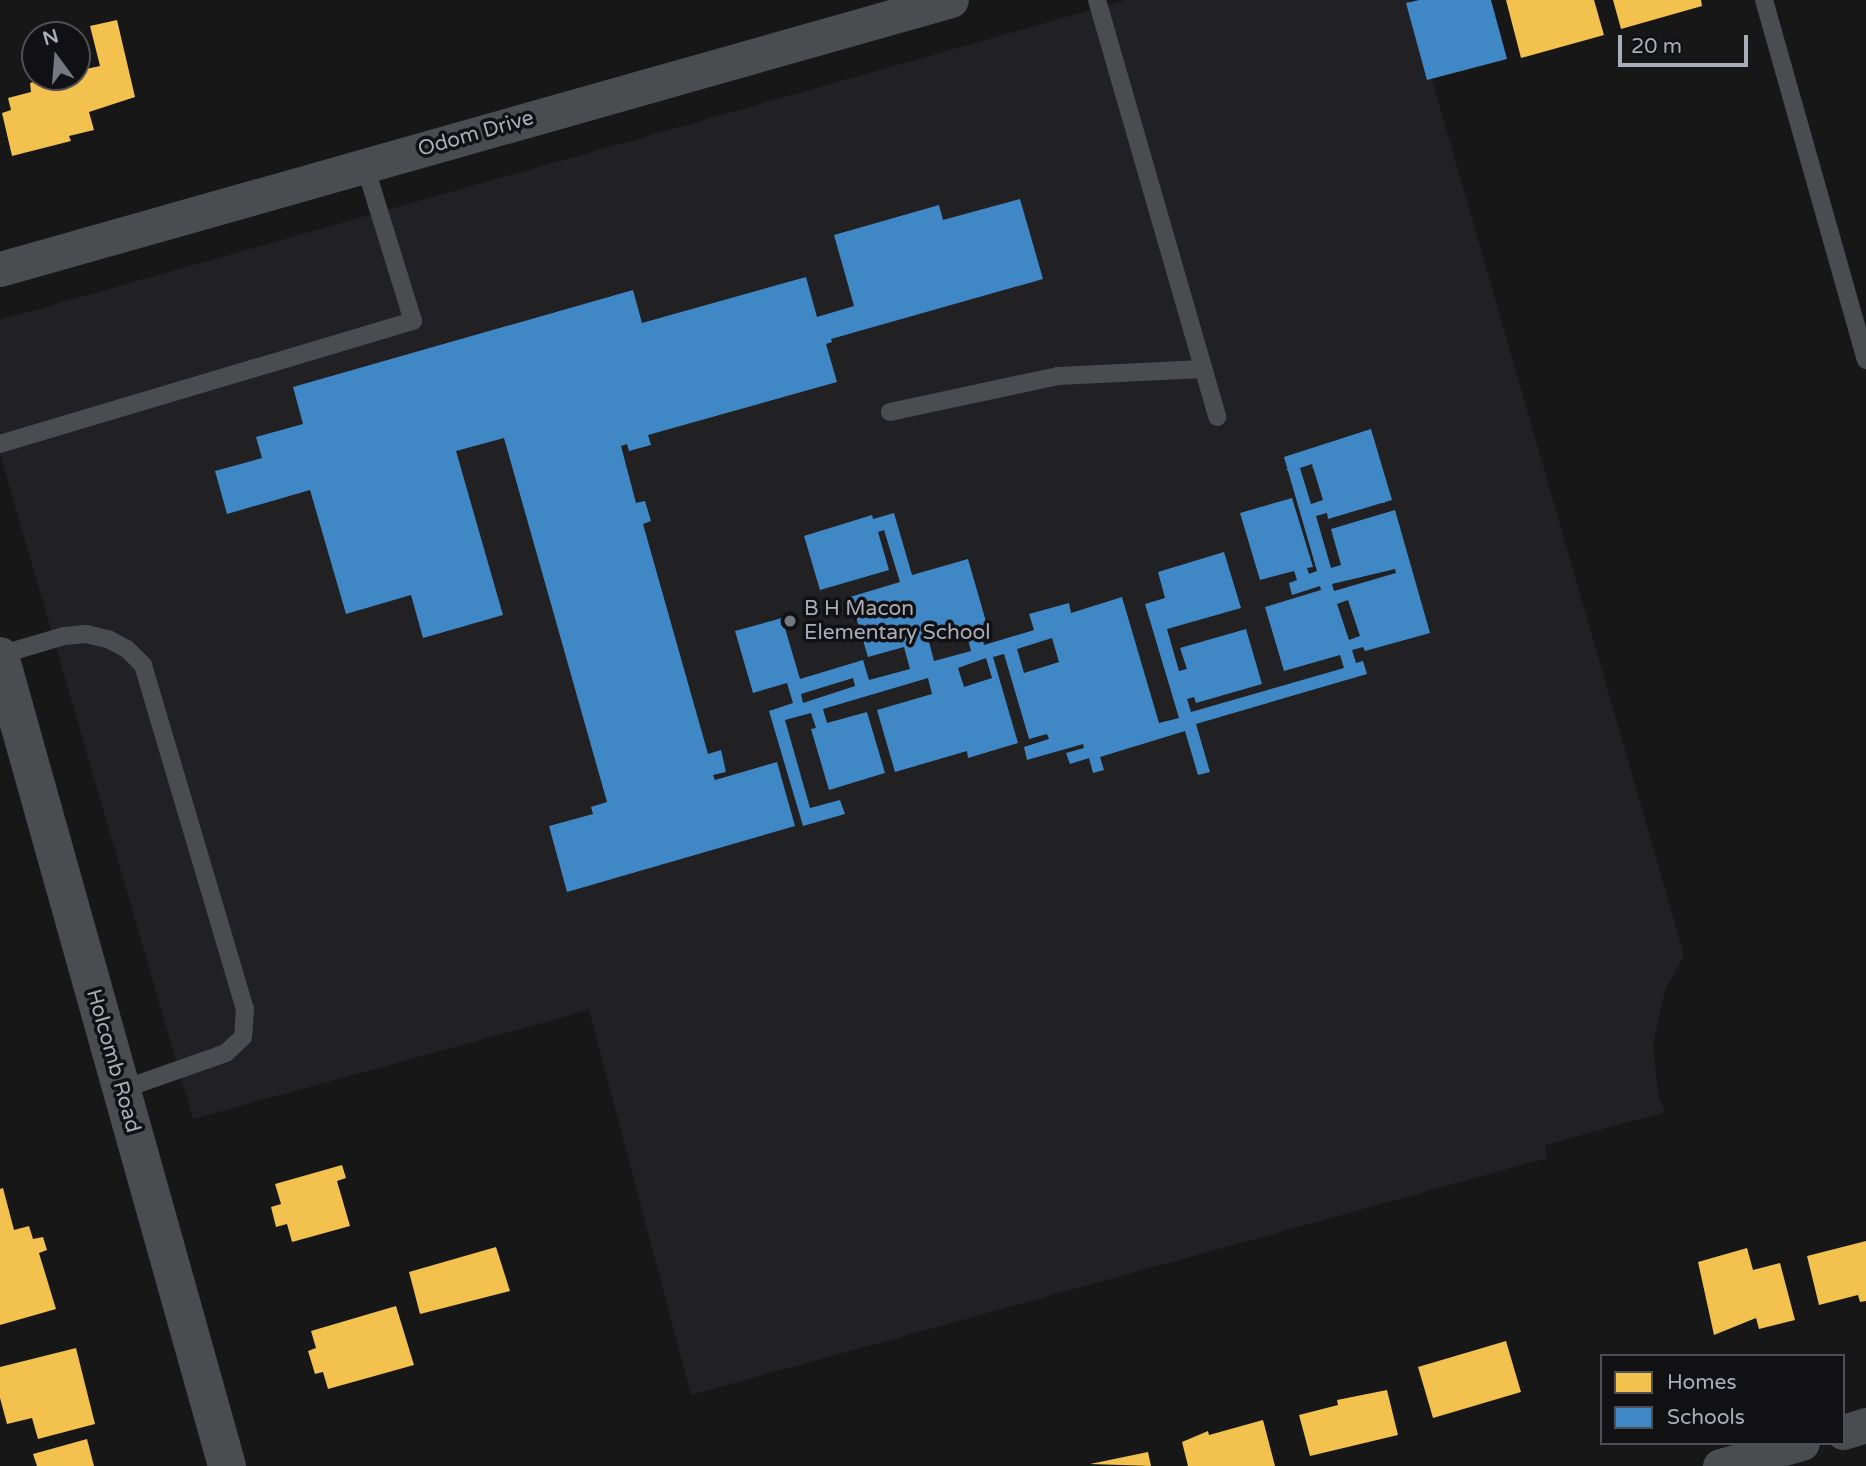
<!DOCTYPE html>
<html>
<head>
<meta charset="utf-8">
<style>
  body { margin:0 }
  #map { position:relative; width:1866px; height:1466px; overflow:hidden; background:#171717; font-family:"Varela Round",sans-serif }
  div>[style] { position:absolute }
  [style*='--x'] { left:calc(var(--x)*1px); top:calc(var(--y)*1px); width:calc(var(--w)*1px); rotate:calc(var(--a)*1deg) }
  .built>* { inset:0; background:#212123 }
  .homes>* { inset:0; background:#f2c14e }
  .schools>* { inset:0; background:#3f88c5 }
  .service>* { height:18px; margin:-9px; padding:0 9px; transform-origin:9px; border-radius:9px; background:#4b4c50 }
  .minor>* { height:35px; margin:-17.5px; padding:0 17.5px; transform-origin:17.5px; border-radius:17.5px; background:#4b4c50 }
  .tertiary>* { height:38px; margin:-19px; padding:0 19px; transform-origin:19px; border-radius:19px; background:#4b4c50 }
  .dots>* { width:19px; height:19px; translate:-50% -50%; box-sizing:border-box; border:4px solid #111113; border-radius:50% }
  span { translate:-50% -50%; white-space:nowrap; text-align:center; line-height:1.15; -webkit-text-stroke:7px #111113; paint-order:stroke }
  .street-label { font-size:21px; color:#a8adb8 }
  .poi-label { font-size:21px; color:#a8adb8 }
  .left { translate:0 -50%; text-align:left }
  .legend { position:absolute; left:1600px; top:1354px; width:245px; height:91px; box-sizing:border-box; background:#111113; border:2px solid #4d4f55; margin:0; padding:9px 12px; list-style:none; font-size:21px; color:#a8adb8 }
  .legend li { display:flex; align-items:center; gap:14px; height:35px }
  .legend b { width:35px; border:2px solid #4d4f55 }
  .north { position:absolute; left:21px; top:21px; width:70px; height:70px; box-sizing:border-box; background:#111113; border:2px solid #4d4f55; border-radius:50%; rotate:344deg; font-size:19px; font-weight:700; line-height:28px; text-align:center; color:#a8adb8 }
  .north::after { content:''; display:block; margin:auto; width:24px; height:32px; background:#757880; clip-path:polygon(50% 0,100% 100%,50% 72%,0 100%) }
  .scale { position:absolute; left:1618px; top:35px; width:130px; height:32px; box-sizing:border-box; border:4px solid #a8adb8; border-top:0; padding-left:9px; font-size:21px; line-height:24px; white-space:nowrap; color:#a8adb8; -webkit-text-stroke:5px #111113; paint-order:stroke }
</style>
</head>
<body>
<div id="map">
  <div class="built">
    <i style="clip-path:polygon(1126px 0,1409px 0,1684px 955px,1665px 991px,1653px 1045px,1658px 1093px,1665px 1112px,1545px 1145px,1547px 1158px,691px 1395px,589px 1010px,193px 1119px,0 454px,0 320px)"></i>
  </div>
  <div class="homes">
    <i style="clip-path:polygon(1506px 0,1594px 0,1604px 35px,1521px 58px)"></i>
    <i style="clip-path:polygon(1613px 0,1701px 0,1702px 6px,1621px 29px)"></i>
    <i style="clip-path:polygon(117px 20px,135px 97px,89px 112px,94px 130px,69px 136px,71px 141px,12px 156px,2px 113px,11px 110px,8px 98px,31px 92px,30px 83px,51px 77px,77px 77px,77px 71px,100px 66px,90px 26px)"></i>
    <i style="clip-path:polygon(342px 1165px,346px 1178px,337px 1181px,350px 1226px,292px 1242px,287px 1224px,276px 1227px,271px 1207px,281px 1204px,275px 1184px)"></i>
    <i style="clip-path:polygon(3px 1188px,14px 1230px,29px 1226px,33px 1239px,43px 1237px,47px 1250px,39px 1253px,56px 1309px,0 1325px,0 1189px)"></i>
    <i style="clip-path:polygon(1866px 1241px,1866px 1301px,1860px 1302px,1858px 1295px,1819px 1305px,1807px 1256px)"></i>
    <i style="clip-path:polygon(496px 1247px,510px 1291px,420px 1314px,409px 1272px)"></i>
    <i style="clip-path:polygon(1747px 1248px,1753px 1270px,1780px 1263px,1795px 1320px,1759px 1329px,1756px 1318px,1714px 1335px,1698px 1262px)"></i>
    <i style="clip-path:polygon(396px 1306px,414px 1365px,328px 1389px,323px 1372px,315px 1374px,308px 1351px,316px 1348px,311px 1331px)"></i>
    <i style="clip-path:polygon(1506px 1341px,1521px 1392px,1433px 1418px,1418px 1367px)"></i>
    <i style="clip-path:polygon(76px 1348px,95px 1424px,38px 1439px,32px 1418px,7px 1424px,0 1398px,0 1367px)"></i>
    <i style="clip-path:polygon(1387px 1390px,1398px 1435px,1310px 1456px,1299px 1415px,1338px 1405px,1337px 1400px)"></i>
    <i style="clip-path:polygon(1263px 1420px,1275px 1466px,1188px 1466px,1182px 1442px,1208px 1431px,1209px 1435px)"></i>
    <i style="clip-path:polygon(87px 1439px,94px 1466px,37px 1466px,33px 1454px)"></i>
    <i style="clip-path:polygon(1148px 1452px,1151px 1466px,1090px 1464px)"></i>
  </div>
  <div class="schools">
    <i style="clip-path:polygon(1419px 0,1491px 0,1507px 59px,1427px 80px,1406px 3px)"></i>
    <i style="clip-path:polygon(1020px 199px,1043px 279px,831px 339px,832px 342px,826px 344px,837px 382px,648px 435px,651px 445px,629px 451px,627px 444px,621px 446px,636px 503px,645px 501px,651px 521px,643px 524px,708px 754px,721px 750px,726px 772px,713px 775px,715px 780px,777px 762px,795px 826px,567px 892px,549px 826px,593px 814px,591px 807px,607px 802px,504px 438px,456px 451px,503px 615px,423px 638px,411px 595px,346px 614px,310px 490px,227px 514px,215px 471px,262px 458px,256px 437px,303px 424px,293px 387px,633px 290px,642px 323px,806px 277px,817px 317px,854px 306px,834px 235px,939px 205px,943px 220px)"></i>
    <i style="clip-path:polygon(evenodd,1371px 429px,1392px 500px,1328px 519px,1327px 513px,1316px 516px,1331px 568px,1341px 565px,1331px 529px,1395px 510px,1430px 633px,1365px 651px,1363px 647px,1352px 650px,1356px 663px,1363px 661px,1367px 674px,1196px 724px,1210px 772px,1198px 775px,1185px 731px,1100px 757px,1104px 770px,1093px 773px,1089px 758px,1070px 764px,1066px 753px,1084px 748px,1083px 744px,1027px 760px,1024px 747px,1049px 739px,1047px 734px,1029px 739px,1004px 654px,993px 657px,1018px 743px,968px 758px,967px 751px,895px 772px,877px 710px,932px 694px,928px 678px,823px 709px,827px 723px,867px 712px,885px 773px,829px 790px,811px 729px,816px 728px,811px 713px,785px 720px,810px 808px,840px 800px,845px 814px,803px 826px,769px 711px,793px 703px,787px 683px,753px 693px,735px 631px,782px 618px,800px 679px,863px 660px,869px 680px,910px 669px,904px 647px,868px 657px,850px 597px,900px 582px,884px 530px,878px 532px,889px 570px,820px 590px,804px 536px,872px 515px,873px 519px,894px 513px,912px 575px,968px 559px,987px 625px,979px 627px,984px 645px,1034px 630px,1029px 614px,1069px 603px,1071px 613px,1122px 597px,1159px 723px,1179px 718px,1145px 604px,1165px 598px,1158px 572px,1224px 552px,1241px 608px,1167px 629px,1179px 671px,1187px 669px,1180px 648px,1246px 629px,1262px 684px,1196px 703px,1194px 697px,1187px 699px,1191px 712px,1344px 668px,1340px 655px,1284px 671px,1265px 607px,1321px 590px,1320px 586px,1292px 595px,1289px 583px,1297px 580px,1294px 571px,1260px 580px,1240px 513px,1292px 498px,1313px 567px,1307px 568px,1309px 574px,1317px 571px,1284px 457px,1371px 429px,1312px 464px,1323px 500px,1311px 504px,1300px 468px,1312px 464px,1371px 429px,1395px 569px,1396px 573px,1334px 591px,1332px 584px,1395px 569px,1371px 429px,1348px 600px,1360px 636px,1349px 640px,1337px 604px,1348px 600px,1371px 429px,966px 632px,971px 651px,934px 661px,929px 642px,966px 632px,1371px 429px,1052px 638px,1059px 662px,1024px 673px,1017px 649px,1052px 638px,1371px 429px,986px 658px,992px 678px,964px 687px,958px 668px,986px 658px,1371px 429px,853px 678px,855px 686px,803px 703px,801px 694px,853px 678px)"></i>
  </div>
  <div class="service">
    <i style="--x:1097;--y:0;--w:434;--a:73.9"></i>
    <i style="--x:1764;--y:0;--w:374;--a:74.2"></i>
    <i style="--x:890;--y:412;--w:172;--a:-12.1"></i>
    <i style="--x:1058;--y:376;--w:145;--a:-2.8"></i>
    <i style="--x:0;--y:444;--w:431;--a:-16.6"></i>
    <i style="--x:413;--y:321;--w:162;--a:-107.2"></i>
    <i style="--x:0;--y:655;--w:67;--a:-16.5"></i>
    <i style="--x:64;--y:636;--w:22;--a:-5"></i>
    <i style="--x:86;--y:634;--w:23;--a:13"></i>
    <i style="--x:108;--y:639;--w:21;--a:28"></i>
    <i style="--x:127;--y:649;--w:23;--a:45"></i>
    <i style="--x:143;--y:665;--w:359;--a:73.5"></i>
    <i style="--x:245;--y:1009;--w:28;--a:94"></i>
    <i style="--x:243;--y:1037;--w:23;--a:137"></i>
    <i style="--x:226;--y:1053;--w:111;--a:160.6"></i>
  </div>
  <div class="minor">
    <i style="--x:0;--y:269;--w:988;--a:-15.79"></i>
    <i style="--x:1843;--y:1432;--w:24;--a:-17"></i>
    <i style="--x:1720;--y:1466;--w:85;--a:-15.7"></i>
  </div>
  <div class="tertiary">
    <i style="--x:0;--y:656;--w:841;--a:74.34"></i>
  </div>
  <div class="dots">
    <i style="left:790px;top:621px;background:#757880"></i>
  </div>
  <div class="street-label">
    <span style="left:476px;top:134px;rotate:-16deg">Odom Drive</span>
    <span style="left:113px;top:1061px;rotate:74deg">Holcomb Road</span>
  </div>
  <div class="poi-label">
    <span class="left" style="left:804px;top:621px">B H Macon<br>Elementary School</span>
  </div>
  <ul class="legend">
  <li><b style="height:19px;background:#f2c14e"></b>Homes</li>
  <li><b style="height:19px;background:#3f88c5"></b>Schools</li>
  </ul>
  <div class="north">N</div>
  <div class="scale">20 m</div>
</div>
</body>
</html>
